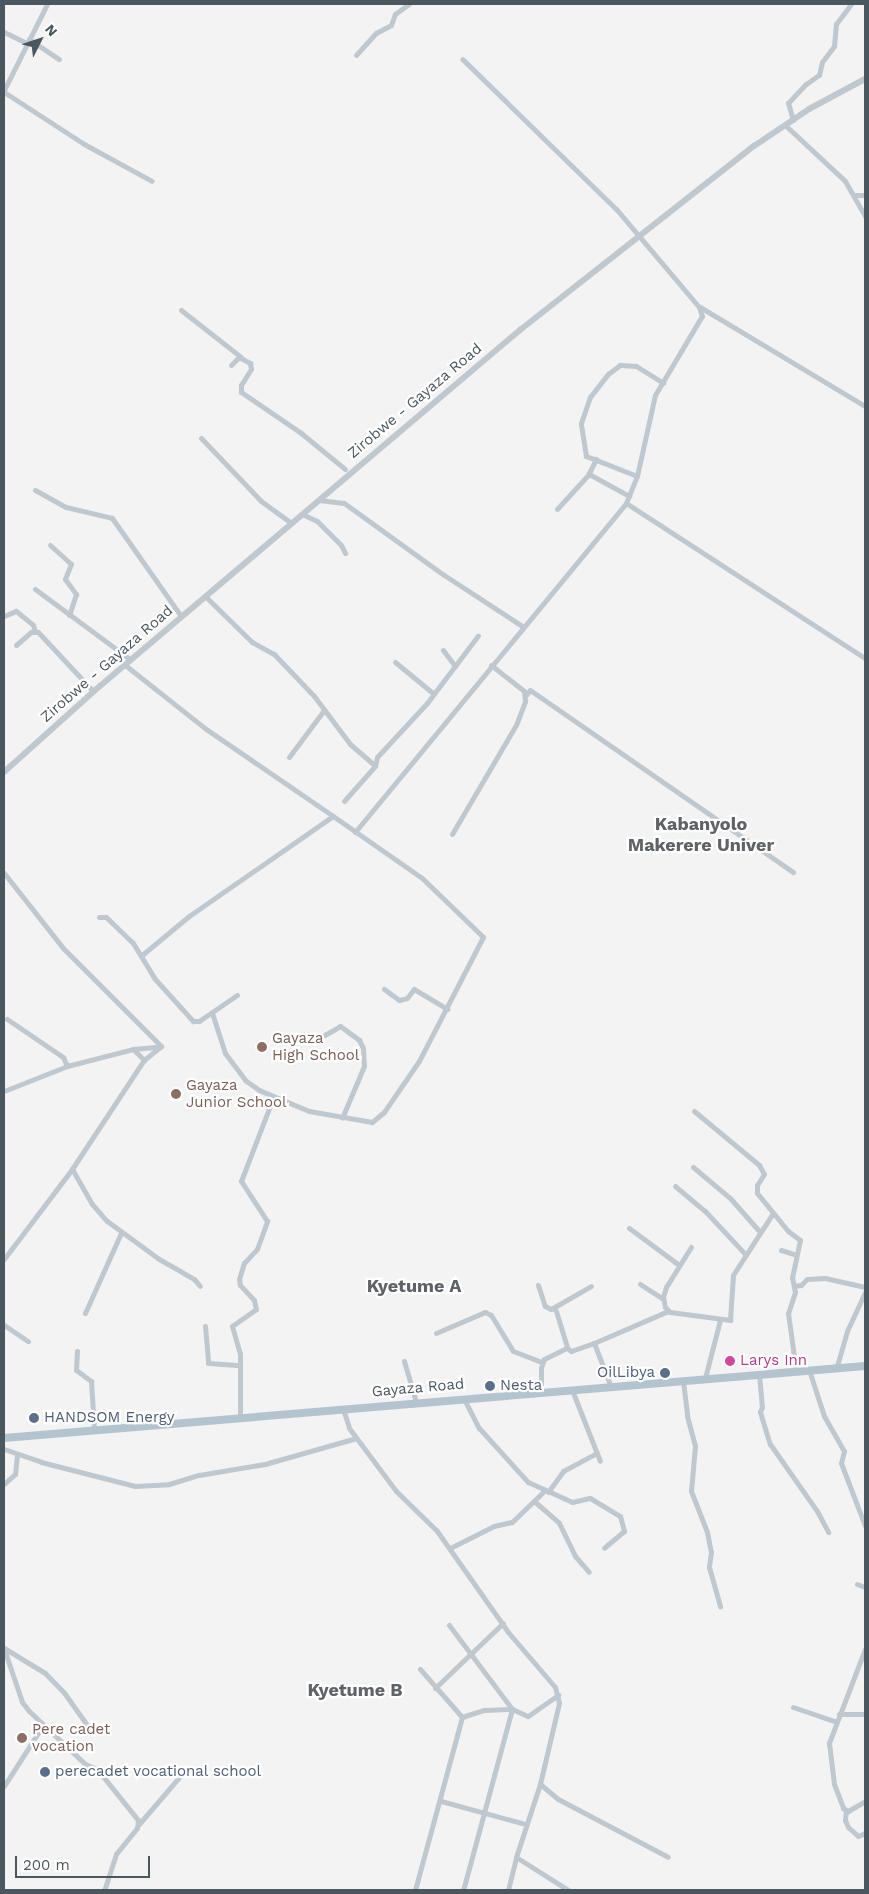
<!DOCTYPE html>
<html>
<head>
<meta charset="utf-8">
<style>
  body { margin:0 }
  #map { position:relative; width:869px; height:1894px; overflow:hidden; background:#f4f3f3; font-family:"Work Sans",sans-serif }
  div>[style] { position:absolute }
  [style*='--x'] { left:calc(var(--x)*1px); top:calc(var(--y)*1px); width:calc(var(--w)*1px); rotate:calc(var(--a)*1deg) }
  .minor>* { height:5px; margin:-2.5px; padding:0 2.5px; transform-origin:2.5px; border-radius:2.5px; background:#bfc8ce }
  .tertiary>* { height:6px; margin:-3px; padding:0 3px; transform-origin:3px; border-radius:3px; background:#bfc8ce }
  .primary>* { height:8px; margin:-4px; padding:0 4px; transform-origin:4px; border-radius:4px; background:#b4c4cf }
  .dots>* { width:14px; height:14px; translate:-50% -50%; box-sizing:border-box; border:2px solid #fff; border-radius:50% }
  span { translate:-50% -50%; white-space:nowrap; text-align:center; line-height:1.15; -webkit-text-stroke:4.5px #fff; paint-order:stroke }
  .street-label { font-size:15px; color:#4b575f }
  .education-label { font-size:15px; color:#785e54 }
  .left { translate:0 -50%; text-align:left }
  .hotel-label { font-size:15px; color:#b23c85 }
  .service-label { font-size:15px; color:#4e5e75 }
  .right { translate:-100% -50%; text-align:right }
  .quarter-label { font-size:18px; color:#5f6367; font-weight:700 }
  .frame { position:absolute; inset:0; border:5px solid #4b575f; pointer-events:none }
  .north { position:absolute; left:15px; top:15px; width:50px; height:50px; -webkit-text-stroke:4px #fff; paint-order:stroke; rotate:49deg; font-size:14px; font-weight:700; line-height:20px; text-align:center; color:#4b575f }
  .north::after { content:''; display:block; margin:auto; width:18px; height:22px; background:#4b575f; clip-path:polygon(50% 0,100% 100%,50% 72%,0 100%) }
  .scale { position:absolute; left:15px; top:1856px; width:135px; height:22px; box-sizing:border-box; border:2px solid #4b575f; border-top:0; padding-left:6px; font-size:15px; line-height:18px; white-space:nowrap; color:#4b575f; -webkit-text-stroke:4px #fff; paint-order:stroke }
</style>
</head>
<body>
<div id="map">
  <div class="minor">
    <i style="--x:4;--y:32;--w:25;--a:26"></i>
    <i style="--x:29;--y:39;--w:36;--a:34"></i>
    <i style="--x:356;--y:55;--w:30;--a:-48"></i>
    <i style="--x:376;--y:33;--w:17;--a:-28"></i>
    <i style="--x:391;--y:25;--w:12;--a:-70"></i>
    <i style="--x:395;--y:14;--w:17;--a:-36"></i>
    <i style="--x:4;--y:90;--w:96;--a:-63.4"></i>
    <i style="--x:4;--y:92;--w:95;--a:33"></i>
    <i style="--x:84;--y:144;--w:77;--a:28.6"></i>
    <i style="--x:793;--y:120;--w:18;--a:-106"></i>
    <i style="--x:788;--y:103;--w:26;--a:-47"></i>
    <i style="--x:806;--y:84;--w:16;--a:-35"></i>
    <i style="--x:819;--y:75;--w:13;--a:-77"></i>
    <i style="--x:822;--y:62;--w:20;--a:-53"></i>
    <i style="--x:834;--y:46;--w:22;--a:-85"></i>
    <i style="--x:836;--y:24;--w:25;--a:-53"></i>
    <i style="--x:785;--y:125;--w:82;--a:43"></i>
    <i style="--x:845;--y:181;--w:40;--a:60.3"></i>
    <i style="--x:855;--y:195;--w:10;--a:0"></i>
    <i style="--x:700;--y:307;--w:192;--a:31"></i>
    <i style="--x:181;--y:310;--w:76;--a:38.1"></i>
    <i style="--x:231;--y:365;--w:11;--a:-45"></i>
    <i style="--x:239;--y:357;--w:13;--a:29"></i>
    <i style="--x:250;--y:363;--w:6;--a:81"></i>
    <i style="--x:251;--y:369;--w:19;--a:122"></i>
    <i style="--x:241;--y:385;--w:7;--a:90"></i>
    <i style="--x:241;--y:392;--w:73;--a:34.3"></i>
    <i style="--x:301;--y:433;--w:57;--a:39.3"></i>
    <i style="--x:201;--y:438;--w:87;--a:46.4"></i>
    <i style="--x:261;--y:501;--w:37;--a:36"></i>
    <i style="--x:588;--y:475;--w:18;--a:-63"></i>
    <i style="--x:637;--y:476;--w:55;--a:-158.6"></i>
    <i style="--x:586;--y:456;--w:33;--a:-99"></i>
    <i style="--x:581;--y:423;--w:28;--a:-71"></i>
    <i style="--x:590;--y:397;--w:29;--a:-52"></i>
    <i style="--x:608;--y:374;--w:15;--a:-37"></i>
    <i style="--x:620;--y:365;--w:16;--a:4"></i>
    <i style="--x:636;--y:366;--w:32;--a:32"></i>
    <i style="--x:35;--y:490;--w:35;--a:29"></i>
    <i style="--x:66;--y:507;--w:47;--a:13.4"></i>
    <i style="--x:112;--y:518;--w:120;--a:54.9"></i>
    <i style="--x:319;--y:500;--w:25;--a:7"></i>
    <i style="--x:344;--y:503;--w:123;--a:35.8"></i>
    <i style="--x:444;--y:575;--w:93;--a:33.2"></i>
    <i style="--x:626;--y:503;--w:285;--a:33"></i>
    <i style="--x:557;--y:509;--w:47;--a:-47.6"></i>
    <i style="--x:589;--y:474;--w:46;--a:28.8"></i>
    <i style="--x:302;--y:514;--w:17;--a:25"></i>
    <i style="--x:317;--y:521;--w:34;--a:45"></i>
    <i style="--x:341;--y:545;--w:9;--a:63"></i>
    <i style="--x:50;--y:545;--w:28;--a:42"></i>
    <i style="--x:71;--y:564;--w:16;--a:112"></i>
    <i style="--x:65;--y:579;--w:19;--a:54"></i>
    <i style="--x:76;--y:594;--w:22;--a:108"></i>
    <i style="--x:35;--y:589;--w:119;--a:36.5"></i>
    <i style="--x:205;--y:596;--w:66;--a:44.4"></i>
    <i style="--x:252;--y:642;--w:25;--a:29"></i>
    <i style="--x:274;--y:654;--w:58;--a:46.4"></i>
    <i style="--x:314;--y:696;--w:60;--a:53.1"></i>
    <i style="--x:350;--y:744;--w:33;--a:41"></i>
    <i style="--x:375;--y:766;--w:9;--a:-77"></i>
    <i style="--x:377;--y:757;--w:74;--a:-47.2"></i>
    <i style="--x:427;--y:703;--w:46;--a:-52.9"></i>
    <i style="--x:455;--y:666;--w:20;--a:-127"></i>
    <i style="--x:4;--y:616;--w:13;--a:-23"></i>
    <i style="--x:16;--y:611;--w:22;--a:39"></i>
    <i style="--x:33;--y:625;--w:6;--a:72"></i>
    <i style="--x:16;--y:645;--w:20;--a:-41"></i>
    <i style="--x:31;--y:632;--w:7;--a:0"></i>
    <i style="--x:38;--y:632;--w:81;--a:47"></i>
    <i style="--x:395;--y:662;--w:50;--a:39.4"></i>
    <i style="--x:125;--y:665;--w:103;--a:38.3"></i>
    <i style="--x:206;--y:729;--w:154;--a:34.4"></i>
    <i style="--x:455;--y:666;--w:38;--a:-53"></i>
    <i style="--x:526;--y:695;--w:6;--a:-51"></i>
    <i style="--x:530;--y:690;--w:320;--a:34.7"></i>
    <i style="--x:289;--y:757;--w:59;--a:-53.3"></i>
    <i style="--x:344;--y:801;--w:47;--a:-48.5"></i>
    <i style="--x:355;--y:832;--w:426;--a:-50.5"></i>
    <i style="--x:626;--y:503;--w:29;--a:-68"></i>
    <i style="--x:637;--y:476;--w:83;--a:-77.5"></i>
    <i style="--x:655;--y:395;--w:92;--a:-59.3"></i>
    <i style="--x:702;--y:316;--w:9;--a:-108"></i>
    <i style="--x:699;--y:307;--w:127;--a:-130.2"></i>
    <i style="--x:617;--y:210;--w:216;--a:-135.7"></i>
    <i style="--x:452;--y:834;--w:126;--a:-59.6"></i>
    <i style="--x:516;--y:725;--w:26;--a:-69"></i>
    <i style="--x:525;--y:701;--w:10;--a:-96"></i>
    <i style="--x:524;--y:691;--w:42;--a:-141.8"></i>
    <i style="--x:4;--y:873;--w:95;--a:51.8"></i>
    <i style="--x:63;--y:948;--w:139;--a:45"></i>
    <i style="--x:99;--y:917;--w:7;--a:0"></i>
    <i style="--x:106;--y:917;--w:37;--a:44"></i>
    <i style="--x:133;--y:943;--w:42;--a:58.6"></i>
    <i style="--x:155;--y:979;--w:57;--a:47.9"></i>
    <i style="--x:193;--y:1021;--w:6;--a:0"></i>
    <i style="--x:199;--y:1021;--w:46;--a:-34.4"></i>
    <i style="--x:142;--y:955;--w:61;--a:-39.7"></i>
    <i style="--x:189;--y:916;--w:175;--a:-34.8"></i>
    <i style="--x:333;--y:816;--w:108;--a:34.9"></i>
    <i style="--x:422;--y:878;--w:85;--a:44"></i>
    <i style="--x:483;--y:937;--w:140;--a:117.3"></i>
    <i style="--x:419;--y:1061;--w:62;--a:124.5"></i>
    <i style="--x:384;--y:1112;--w:16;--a:140"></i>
    <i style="--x:372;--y:1122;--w:64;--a:-170.1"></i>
    <i style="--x:309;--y:1111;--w:54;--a:-157.2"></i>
    <i style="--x:259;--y:1090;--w:16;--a:-145"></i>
    <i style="--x:246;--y:1081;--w:35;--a:-127"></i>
    <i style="--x:225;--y:1053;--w:42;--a:-108"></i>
    <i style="--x:384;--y:989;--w:19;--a:36"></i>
    <i style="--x:399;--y:1000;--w:8;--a:-14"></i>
    <i style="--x:407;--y:998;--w:11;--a:-52"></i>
    <i style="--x:414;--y:989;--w:39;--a:31"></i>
    <i style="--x:7;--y:1019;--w:68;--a:34.2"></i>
    <i style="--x:63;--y:1057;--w:10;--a:66"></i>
    <i style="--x:316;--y:1040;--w:28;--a:-30"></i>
    <i style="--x:340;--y:1026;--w:24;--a:36"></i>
    <i style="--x:359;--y:1040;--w:9;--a:63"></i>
    <i style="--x:363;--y:1048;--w:18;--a:87"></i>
    <i style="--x:364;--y:1066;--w:56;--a:112.9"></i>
    <i style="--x:133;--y:1049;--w:16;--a:45"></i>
    <i style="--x:4;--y:1091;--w:68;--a:-21.6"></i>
    <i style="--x:67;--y:1066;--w:68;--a:-14.4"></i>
    <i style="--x:133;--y:1049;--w:25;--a:-5"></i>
    <i style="--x:694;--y:1111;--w:85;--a:39.7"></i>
    <i style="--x:759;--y:1165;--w:10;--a:61"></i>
    <i style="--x:764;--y:1174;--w:13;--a:122"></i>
    <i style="--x:757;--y:1185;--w:8;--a:90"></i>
    <i style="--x:757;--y:1193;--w:49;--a:50.8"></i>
    <i style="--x:788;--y:1231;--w:15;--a:37"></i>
    <i style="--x:800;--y:1240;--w:38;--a:102"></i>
    <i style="--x:792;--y:1277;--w:15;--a:79"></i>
    <i style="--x:795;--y:1292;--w:22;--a:108"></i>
    <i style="--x:788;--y:1313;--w:59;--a:82.1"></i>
    <i style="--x:693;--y:1167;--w:48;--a:40"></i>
    <i style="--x:730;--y:1198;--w:45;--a:48.6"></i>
    <i style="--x:72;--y:1169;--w:40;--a:60.3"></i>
    <i style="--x:92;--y:1204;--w:23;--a:49"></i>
    <i style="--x:107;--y:1221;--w:64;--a:36.2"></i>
    <i style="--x:159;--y:1259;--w:40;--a:29.7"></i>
    <i style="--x:194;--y:1279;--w:9;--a:49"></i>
    <i style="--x:675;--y:1186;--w:39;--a:40"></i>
    <i style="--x:705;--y:1211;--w:60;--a:47"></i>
    <i style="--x:629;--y:1228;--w:62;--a:36.5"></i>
    <i style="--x:691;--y:1247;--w:47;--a:122"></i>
    <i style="--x:666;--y:1287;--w:10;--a:107"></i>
    <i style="--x:663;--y:1297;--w:10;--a:79"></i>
    <i style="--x:665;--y:1307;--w:7;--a:45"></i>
    <i style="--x:670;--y:1312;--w:61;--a:7.6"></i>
    <i style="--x:730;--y:1320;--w:45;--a:-86.2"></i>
    <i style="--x:733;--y:1275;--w:74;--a:-57.2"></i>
    <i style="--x:781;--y:1250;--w:16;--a:18"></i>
    <i style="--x:4;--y:1259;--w:113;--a:-52.9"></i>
    <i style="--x:72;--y:1169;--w:131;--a:-56.6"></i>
    <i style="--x:144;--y:1060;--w:22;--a:-39"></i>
    <i style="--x:640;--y:1284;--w:27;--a:33"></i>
    <i style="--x:538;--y:1285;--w:22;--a:72"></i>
    <i style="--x:545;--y:1306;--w:7;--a:27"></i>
    <i style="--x:551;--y:1309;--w:46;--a:-29.9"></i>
    <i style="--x:794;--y:1286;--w:7;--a:-8"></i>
    <i style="--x:801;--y:1285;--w:8;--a:-45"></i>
    <i style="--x:807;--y:1279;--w:18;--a:-3"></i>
    <i style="--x:825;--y:1278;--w:41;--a:12.7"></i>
    <i style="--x:556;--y:1311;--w:39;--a:73"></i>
    <i style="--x:85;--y:1313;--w:88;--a:-65.8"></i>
    <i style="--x:4;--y:1325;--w:29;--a:34"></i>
    <i style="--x:205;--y:1326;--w:37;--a:85"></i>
    <i style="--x:208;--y:1363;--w:32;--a:4"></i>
    <i style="--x:436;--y:1333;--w:53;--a:-23.2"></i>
    <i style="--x:485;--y:1312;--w:7;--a:27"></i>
    <i style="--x:491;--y:1315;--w:42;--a:58.6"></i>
    <i style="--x:513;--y:1351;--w:31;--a:21"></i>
    <i style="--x:594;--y:1343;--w:42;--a:69"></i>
    <i style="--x:77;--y:1351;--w:19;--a:93"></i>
    <i style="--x:76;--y:1370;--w:19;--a:36"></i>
    <i style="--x:91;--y:1381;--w:48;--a:86.4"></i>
    <i style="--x:404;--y:1361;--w:43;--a:73.7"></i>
    <i style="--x:837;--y:1366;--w:36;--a:-74"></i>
    <i style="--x:847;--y:1331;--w:43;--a:-65.2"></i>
    <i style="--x:809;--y:1370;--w:48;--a:71.9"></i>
    <i style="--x:824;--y:1416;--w:40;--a:60.3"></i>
    <i style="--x:844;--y:1451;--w:12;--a:104"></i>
    <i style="--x:841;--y:1463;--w:67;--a:69.1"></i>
    <i style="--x:759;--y:1374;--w:33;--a:85"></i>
    <i style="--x:762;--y:1407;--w:5;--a:112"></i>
    <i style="--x:760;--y:1412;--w:34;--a:73"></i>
    <i style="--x:770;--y:1444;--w:82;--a:55"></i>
    <i style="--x:817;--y:1511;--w:24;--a:62"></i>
    <i style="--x:705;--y:1378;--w:60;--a:-75.5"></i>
    <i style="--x:683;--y:1381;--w:35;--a:83"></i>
    <i style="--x:687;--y:1416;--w:31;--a:75"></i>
    <i style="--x:695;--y:1446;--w:45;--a:95.1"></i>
    <i style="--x:691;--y:1491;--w:44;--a:68.7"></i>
    <i style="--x:707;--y:1532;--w:20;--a:79"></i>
    <i style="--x:711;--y:1552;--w:15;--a:98"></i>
    <i style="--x:709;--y:1567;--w:41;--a:74.2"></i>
    <i style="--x:572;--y:1390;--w:76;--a:68.5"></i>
    <i style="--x:541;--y:1392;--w:24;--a:-90"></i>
    <i style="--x:541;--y:1368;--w:9;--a:-72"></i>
    <i style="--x:544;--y:1359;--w:25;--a:-26"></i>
    <i style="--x:567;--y:1348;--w:5;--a:37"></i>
    <i style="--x:571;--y:1351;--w:24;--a:-19"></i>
    <i style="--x:594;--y:1343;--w:81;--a:-23.4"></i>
    <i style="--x:464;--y:1399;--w:33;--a:63"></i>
    <i style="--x:479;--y:1428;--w:73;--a:47.8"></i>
    <i style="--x:528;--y:1482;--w:48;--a:24.4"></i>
    <i style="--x:572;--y:1502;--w:18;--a:-13"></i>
    <i style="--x:590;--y:1498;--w:35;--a:31"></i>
    <i style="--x:620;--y:1516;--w:16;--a:75"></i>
    <i style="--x:624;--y:1531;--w:26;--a:140"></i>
    <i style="--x:343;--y:1409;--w:20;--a:72"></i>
    <i style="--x:349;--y:1428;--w:79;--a:53.3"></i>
    <i style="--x:396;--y:1491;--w:57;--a:44.3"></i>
    <i style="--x:437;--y:1531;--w:123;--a:54.9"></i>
    <i style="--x:508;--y:1632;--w:72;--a:49.5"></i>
    <i style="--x:555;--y:1687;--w:16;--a:76"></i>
    <i style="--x:559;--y:1703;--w:83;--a:103.2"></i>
    <i style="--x:540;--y:1784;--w:23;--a:40"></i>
    <i style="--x:558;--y:1799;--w:124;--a:27.8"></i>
    <i style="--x:240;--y:1417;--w:63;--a:-90"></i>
    <i style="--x:240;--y:1354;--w:29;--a:-106"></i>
    <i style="--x:232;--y:1326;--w:29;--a:-35"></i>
    <i style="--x:256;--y:1309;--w:9;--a:-103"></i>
    <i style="--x:254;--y:1300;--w:21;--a:-133"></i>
    <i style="--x:240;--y:1285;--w:6;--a:-99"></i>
    <i style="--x:239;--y:1279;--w:17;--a:-73"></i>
    <i style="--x:244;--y:1263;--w:19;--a:-47"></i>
    <i style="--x:257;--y:1249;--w:30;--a:-70"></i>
    <i style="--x:267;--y:1221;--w:48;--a:-123"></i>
    <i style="--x:241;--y:1181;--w:89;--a:-68.9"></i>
    <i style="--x:4;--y:1449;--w:39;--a:19"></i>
    <i style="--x:41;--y:1462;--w:97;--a:14.3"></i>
    <i style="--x:135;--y:1486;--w:34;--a:-3"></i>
    <i style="--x:169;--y:1484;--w:31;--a:-17"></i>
    <i style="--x:199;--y:1475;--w:67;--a:-9.5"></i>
    <i style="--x:265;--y:1464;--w:95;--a:-15.9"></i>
    <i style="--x:4;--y:1484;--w:15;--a:-42"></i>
    <i style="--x:15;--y:1474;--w:19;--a:-84"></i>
    <i style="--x:548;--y:1492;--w:26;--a:-54"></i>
    <i style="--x:563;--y:1471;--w:38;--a:-28"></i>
    <i style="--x:534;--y:1501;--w:33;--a:41"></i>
    <i style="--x:559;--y:1523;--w:37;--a:64"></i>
    <i style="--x:575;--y:1556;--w:21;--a:49"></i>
    <i style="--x:450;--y:1548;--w:49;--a:-26.6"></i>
    <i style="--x:494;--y:1526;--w:18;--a:-13"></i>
    <i style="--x:512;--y:1522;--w:45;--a:-44.1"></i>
    <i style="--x:857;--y:1584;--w:9;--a:21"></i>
    <i style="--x:449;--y:1625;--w:105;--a:53.1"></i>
    <i style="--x:512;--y:1709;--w:188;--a:105.1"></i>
    <i style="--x:4;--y:1648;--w:48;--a:31.4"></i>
    <i style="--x:45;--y:1673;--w:29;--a:46"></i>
    <i style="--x:65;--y:1694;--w:47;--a:54.6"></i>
    <i style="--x:4;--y:1649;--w:56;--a:71.2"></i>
    <i style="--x:22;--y:1702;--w:11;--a:52"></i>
    <i style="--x:29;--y:1711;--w:77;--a:43.4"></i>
    <i style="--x:85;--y:1764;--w:13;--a:23"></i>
    <i style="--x:97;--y:1769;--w:65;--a:51.2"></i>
    <i style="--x:138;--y:1820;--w:8;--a:97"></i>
    <i style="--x:137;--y:1828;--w:33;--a:129"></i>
    <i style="--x:116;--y:1854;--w:38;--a:108"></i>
    <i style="--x:865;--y:1649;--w:101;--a:111"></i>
    <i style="--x:829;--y:1743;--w:41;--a:83"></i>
    <i style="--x:834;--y:1784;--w:26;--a:69"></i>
    <i style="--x:843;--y:1808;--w:6;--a:31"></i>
    <i style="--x:848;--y:1811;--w:20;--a:-30"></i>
    <i style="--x:435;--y:1688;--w:94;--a:-43.7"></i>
    <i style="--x:793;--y:1707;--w:46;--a:18.8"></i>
    <i style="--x:839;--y:1714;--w:26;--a:0"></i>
    <i style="--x:462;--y:1717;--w:23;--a:-18"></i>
    <i style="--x:484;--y:1710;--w:28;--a:-2"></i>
    <i style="--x:512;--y:1709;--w:17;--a:24"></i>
    <i style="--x:528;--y:1716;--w:37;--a:-35"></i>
    <i style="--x:540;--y:1784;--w:77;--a:108.2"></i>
    <i style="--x:516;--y:1857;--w:62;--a:32.4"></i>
    <i style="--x:4;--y:1786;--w:72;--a:-57.4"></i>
    <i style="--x:441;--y:1801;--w:87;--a:15.3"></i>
    <i style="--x:846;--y:1810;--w:10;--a:96"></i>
    <i style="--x:845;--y:1820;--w:8;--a:67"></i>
    <i style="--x:848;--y:1827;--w:13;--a:42"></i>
    <i style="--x:858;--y:1836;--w:8;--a:-23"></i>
    <i style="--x:139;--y:1824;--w:74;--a:-49.4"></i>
    <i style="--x:187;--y:1768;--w:8;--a:23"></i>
    <i style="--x:415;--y:1890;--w:179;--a:-74.8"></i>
    <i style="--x:462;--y:1717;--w:64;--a:-131.2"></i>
    <i style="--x:508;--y:1890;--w:34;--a:-76"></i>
  </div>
  <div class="tertiary">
    <i style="--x:4;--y:772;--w:129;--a:-41.9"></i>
    <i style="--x:100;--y:686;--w:551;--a:-40.29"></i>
    <i style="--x:520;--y:330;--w:298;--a:-38.2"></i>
    <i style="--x:754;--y:146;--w:66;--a:-33.9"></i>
    <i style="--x:809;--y:109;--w:64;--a:-28.2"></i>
  </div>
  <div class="primary">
    <i style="--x:4;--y:1438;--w:864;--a:-4.78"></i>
  </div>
  <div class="dots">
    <i style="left:262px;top:1047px;background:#8d6e63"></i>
    <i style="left:176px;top:1094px;background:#8d6e63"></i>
    <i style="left:730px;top:1361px;background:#d1479c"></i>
    <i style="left:665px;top:1373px;background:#5c6f8a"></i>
    <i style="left:490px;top:1386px;background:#5c6f8a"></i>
    <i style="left:34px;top:1418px;background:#5c6f8a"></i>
    <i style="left:22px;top:1738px;background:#8d6e63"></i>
    <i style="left:45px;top:1772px;background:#5c6f8a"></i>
  </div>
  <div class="street-label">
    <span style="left:415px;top:401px;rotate:-40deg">Zirobwe - Gayaza Road</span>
    <span style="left:107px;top:664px;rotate:-41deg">Zirobwe - Gayaza Road</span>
    <span style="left:418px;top:1388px;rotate:-5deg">Gayaza Road</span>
  </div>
  <div class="education-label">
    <span class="left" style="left:272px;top:1047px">Gayaza<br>High School</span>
    <span class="left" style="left:186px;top:1094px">Gayaza<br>Junior School</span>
    <span class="left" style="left:32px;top:1738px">Pere cadet<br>vocation</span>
  </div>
  <div class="hotel-label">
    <span class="left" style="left:740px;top:1361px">Larys Inn</span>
  </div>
  <div class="service-label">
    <span class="right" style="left:655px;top:1373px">OilLibya</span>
    <span class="left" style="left:500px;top:1386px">Nesta</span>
    <span class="left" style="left:44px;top:1418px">HANDSOM Energy</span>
    <span class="left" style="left:55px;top:1772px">perecadet vocational school</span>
  </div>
  <div class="quarter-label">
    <span style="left:701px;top:835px">Kabanyolo<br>Makerere Univer</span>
    <span style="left:414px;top:1286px">Kyetume A</span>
    <span style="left:355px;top:1690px">Kyetume B</span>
  </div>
  <div class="frame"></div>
  <div class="north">N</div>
  <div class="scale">200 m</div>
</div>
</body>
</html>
